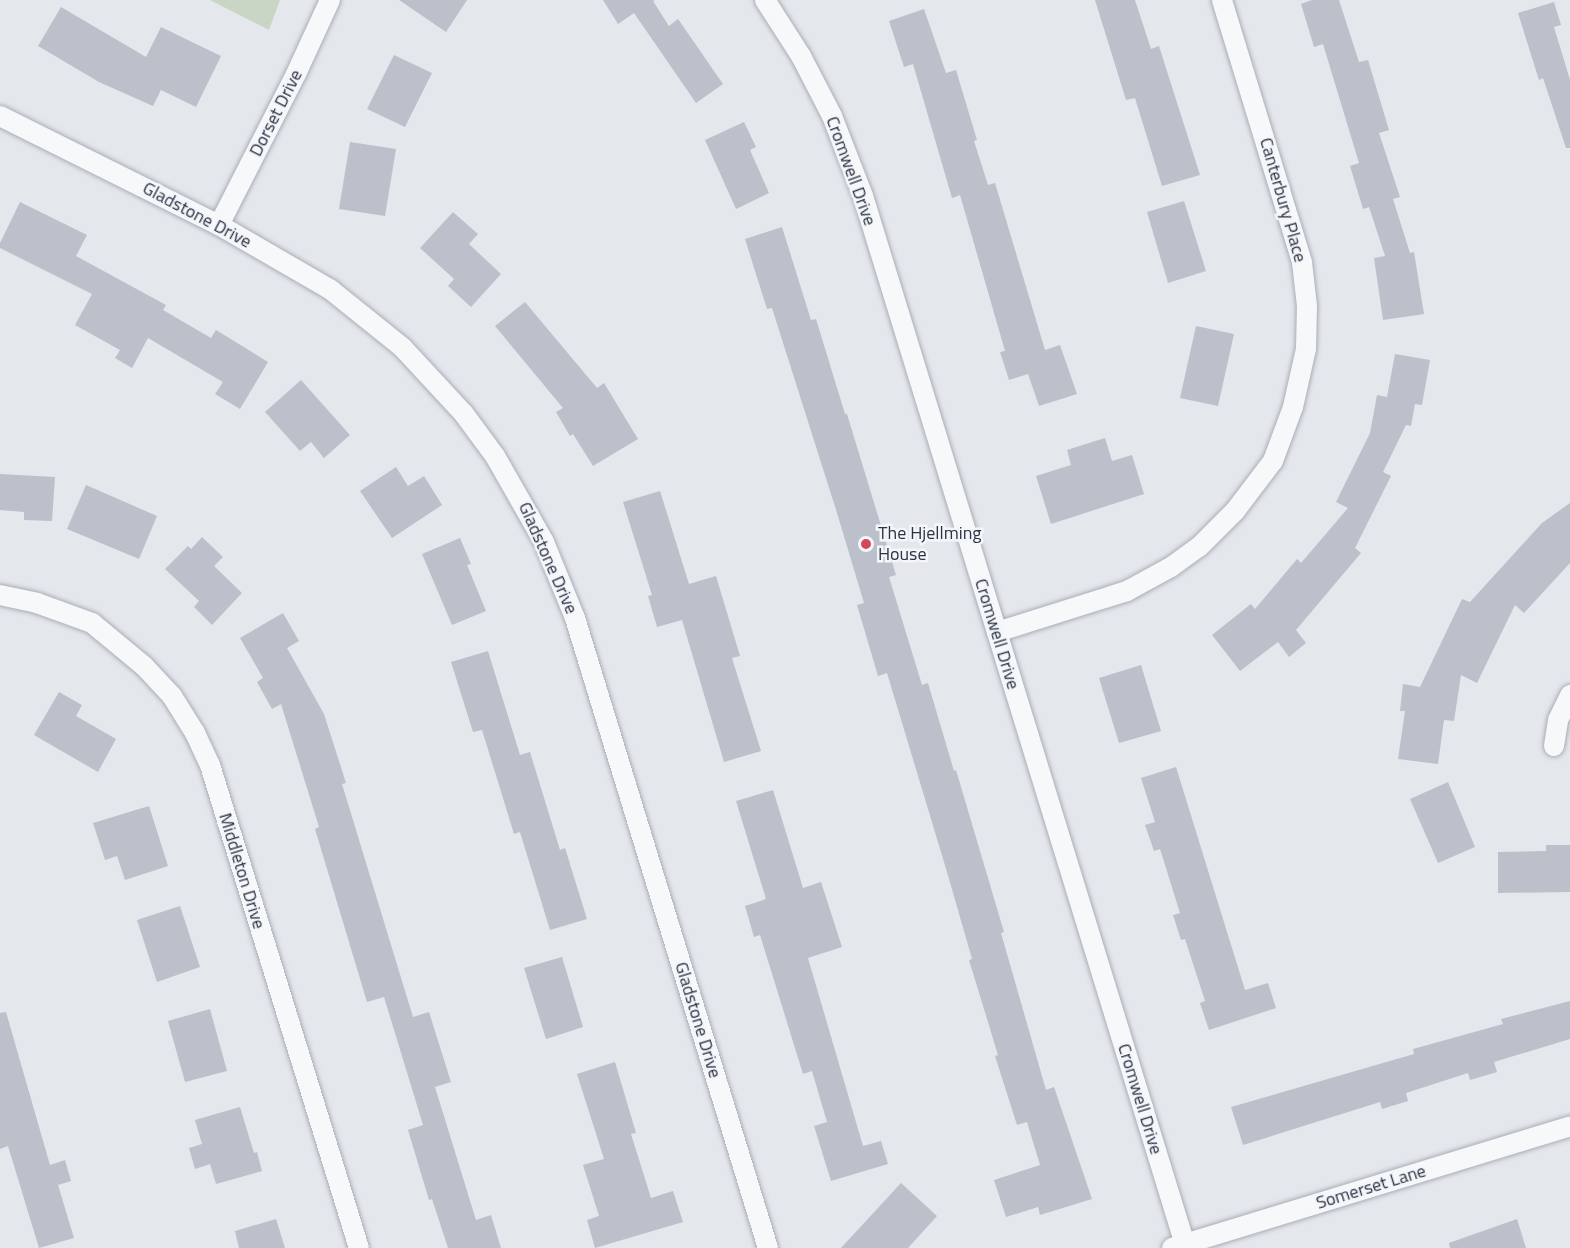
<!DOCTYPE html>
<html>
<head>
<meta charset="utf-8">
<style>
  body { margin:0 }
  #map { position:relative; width:1570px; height:1248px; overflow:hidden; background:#e4e7ec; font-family:"Titillium Web",sans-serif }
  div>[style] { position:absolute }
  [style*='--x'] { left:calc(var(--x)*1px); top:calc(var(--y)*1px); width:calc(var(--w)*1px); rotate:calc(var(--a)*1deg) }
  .green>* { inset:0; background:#c9d6c5 }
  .building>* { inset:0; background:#bbc0ca }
  .roads { filter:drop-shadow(0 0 2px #a9aeb7) drop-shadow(0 0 2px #a9aeb7) }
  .minor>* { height:20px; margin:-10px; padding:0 10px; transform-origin:10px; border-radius:10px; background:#f7f8fa }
  .dots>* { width:16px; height:16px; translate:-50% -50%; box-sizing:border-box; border:3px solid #f4f6f9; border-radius:50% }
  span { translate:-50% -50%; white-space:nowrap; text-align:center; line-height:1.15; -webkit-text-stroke:5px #f4f6f9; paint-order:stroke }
  .street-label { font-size:18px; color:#2b3445 }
  .poi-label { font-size:18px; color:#2b3445 }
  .left { translate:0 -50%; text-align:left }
</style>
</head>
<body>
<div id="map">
  <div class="green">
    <i style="clip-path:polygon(210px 0,280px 0,269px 30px)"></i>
  </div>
  <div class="building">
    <i style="clip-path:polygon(399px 0,467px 0,446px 32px)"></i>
    <i style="clip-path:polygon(603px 0,655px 0,653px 1px,669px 26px,678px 19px,723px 84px,696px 103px,634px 13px,618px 24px)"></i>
    <i style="clip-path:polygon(1095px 0,1135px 0,1151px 49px,1159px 46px,1200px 175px,1162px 186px,1135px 98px,1126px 100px)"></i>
    <i style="clip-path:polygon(1312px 0,1339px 0,1359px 62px,1368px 60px,1389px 130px,1379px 133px,1400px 197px,1393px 199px,1410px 253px,1414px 252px,1424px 314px,1383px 320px,1374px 258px,1385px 256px,1369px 207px,1363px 209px,1350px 166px,1359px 163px,1323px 44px,1314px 47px,1301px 4px)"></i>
    <i style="clip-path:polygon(1554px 2px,1561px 25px,1554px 27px,1570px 80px,1570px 148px,1566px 148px,1543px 78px,1539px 80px,1518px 13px)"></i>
    <i style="clip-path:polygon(61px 7px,146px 57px,161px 27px,221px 56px,196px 107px,161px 90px,153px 106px,99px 82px,38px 46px)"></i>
    <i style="clip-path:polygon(924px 9px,946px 73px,956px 70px,977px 140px,974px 141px,988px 185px,995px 183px,1045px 350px,1060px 345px,1077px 394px,1039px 406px,1028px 374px,1009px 380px,1000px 352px,1005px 351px,960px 195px,952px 198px,913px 64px,904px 67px,889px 21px)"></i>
    <i style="clip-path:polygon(394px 55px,432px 73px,405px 127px,367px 109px)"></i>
    <i style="clip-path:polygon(744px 122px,756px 147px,750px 150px,769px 193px,736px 209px,705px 140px)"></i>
    <i style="clip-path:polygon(350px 142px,396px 149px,385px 216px,339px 209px)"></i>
    <i style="clip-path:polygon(1184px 201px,1206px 271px,1168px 283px,1147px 212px)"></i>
    <i style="clip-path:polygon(20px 202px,87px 235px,76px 256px,166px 305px,163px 310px,211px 338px,216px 330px,268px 362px,240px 409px,215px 394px,223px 382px,148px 338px,132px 368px,115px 358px,120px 350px,75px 325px,92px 294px,0 248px,0 243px)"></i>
    <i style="clip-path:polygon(453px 212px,478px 234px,469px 244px,501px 274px,471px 307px,448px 286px,454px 279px,420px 248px)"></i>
    <i style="clip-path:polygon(782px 227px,811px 320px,816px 319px,845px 414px,847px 414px,896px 575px,889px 577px,922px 685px,928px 683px,954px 771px,956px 770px,1004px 932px,1001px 933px,1046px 1090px,1054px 1087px,1092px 1199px,1040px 1215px,1038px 1207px,1006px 1217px,994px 1180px,1040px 1165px,1027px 1122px,1017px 1125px,995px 1056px,998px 1055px,969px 960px,972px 959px,947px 872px,887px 673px,878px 676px,857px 605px,864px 603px,837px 513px,772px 308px,767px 309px,745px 239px)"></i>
    <i style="clip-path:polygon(525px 302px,597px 388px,604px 383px,638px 439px,593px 466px,573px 434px,570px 436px,556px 412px,563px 408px,495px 326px)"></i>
    <i style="clip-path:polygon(1196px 326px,1234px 334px,1218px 406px,1180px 398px)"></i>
    <i style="clip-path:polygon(1395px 354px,1430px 360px,1422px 405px,1415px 404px,1411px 426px,1406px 425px,1383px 472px,1391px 476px,1355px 548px,1361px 553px,1296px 630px,1306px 643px,1289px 657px,1278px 642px,1240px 671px,1212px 635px,1251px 604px,1255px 609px,1297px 559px,1301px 563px,1348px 508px,1336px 502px,1370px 433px,1377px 395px,1387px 397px)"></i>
    <i style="clip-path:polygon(301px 380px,350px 435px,324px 458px,311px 442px,300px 451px,265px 412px)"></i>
    <i style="clip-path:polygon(1105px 438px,1112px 461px,1132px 455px,1144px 494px,1051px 524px,1036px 476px,1071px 465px,1067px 450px)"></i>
    <i style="clip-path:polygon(396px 467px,408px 486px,424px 476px,442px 505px,392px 538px,360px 491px)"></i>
    <i style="clip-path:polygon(0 474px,55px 477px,52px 521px,24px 520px,24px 512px,0 510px)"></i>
    <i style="clip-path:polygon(86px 485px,157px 516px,139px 559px,67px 529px)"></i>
    <i style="clip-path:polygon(660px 491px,689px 584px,716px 576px,740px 656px,732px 658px,761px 751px,724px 762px,682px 620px,657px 627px,648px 596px,652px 595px,623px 502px)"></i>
    <i style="clip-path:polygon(1570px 503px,1570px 563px,1524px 613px,1515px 605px,1477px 683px,1461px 675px,1454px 721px,1444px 720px,1438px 764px,1398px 759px,1405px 711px,1400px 711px,1403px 684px,1420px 687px,1462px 599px,1470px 602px,1542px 523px)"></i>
    <i style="clip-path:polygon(202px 537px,223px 557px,214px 566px,242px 593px,212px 625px,194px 607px,199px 601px,165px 569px,188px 546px,191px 549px)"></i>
    <i style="clip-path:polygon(460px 538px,471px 564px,467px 565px,486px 611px,452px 625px,422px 554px)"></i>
    <i style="clip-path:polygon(283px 613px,299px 641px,287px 648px,324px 714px,346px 783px,342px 784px,413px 1017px,429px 1012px,451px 1082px,435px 1087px,476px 1220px,491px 1215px,501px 1248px,448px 1248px,432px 1199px,429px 1200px,408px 1130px,423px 1125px,384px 997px,367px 1002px,315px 829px,319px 827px,281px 704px,272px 709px,257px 682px,263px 678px,240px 638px)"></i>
    <i style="clip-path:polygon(488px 651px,520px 755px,530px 752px,560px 850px,565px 848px,587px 919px,550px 930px,520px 832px,514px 834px,482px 730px,473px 732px,451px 662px)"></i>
    <i style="clip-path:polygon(1141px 665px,1161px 731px,1119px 743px,1099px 678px)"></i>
    <i style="clip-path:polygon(59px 692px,82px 705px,76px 716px,116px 739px,98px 772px,34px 735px)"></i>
    <i style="clip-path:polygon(1176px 767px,1245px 990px,1268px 983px,1276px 1008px,1209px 1030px,1200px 1003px,1205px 1001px,1185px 939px,1181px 940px,1173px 915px,1180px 913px,1160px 849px,1154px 851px,1145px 825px,1155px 822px,1141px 778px)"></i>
    <i style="clip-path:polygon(1448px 782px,1475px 847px,1438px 863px,1410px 799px)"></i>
    <i style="clip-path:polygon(773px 790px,803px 888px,821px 882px,842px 947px,808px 958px,863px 1146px,881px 1141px,888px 1164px,831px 1181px,814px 1126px,827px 1122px,812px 1071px,803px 1074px,760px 935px,754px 937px,745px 906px,766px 899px,736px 801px)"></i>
    <i style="clip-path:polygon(149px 806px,168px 866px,125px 880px,117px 856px,105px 860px,93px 823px)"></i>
    <i style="clip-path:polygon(1546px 845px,1570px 845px,1570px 892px,1498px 893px,1498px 852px,1546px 851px)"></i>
    <i style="clip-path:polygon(180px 906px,200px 967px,157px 982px,137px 920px)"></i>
    <i style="clip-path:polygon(562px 957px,583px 1027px,546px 1039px,524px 968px)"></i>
    <i style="clip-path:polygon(1570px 1001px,1570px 1039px,1494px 1062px,1497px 1072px,1470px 1080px,1468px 1073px,1406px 1093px,1408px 1101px,1382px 1109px,1380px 1102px,1243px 1145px,1231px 1107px,1414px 1054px,1413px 1049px,1503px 1024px,1501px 1019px)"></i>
    <i style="clip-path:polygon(210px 1009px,227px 1071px,185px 1082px,168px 1021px)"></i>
    <i style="clip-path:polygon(6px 1012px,50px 1165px,65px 1160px,71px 1181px,58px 1185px,74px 1238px,39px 1248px,8px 1146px,0 1149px,0 1013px)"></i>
    <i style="clip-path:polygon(615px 1062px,636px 1133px,631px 1134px,651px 1198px,673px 1191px,683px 1222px,595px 1248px,587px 1220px,599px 1216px,583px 1165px,604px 1159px,577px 1074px)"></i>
    <i style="clip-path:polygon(240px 1107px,254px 1153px,257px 1152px,262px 1171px,216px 1184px,210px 1164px,195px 1169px,189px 1148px,202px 1144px,195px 1120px)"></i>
    <i style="clip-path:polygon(901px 1183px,937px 1216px,908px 1248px,841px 1248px)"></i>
    <i style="clip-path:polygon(276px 1219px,285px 1248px,239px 1248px,235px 1231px)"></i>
    <i style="clip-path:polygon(1517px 1219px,1526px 1248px,1450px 1248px,1449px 1243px)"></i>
  </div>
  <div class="roads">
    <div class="minor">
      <i style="--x:765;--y:0;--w:67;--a:57.3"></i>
      <i style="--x:801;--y:56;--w:68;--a:62.7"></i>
      <i style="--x:832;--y:116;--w:86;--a:68.8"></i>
      <i style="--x:863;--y:196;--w:1100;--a:72.93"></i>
      <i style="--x:0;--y:116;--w:245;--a:26.5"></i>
      <i style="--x:219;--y:225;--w:129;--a:30.1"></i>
      <i style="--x:331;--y:290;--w:91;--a:38.8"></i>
      <i style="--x:402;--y:347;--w:91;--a:47.2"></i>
      <i style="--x:464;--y:414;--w:52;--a:53.6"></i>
      <i style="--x:495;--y:456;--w:99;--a:60.3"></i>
      <i style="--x:544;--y:542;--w:82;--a:67.8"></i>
      <i style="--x:575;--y:618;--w:659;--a:72.97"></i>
      <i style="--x:219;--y:225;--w:169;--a:-63"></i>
      <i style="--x:296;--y:74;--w:81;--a:-65.3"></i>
      <i style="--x:0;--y:595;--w:38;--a:12"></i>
      <i style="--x:37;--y:603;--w:59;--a:20"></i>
      <i style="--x:92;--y:623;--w:67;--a:39.6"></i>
      <i style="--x:144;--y:666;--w:41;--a:47"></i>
      <i style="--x:172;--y:696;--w:44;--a:58.1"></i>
      <i style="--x:195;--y:733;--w:35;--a:65"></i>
      <i style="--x:210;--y:765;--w:505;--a:72.86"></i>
      <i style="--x:997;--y:632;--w:136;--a:-17.5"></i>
      <i style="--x:1127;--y:591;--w:50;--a:-28.6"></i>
      <i style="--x:1171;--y:567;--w:34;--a:-36"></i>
      <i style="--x:1199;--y:547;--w:51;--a:-45"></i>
      <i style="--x:1235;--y:511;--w:63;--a:-52.8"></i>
      <i style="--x:1273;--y:461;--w:58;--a:-69.7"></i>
      <i style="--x:1293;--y:407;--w:59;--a:-77.4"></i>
      <i style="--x:1306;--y:349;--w:43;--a:-88.7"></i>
      <i style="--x:1307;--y:306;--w:44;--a:-96.5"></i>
      <i style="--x:1302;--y:262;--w:274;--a:-107"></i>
      <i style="--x:1554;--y:746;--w:26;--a:-81"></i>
      <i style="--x:1558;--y:720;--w:28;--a:-64"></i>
      <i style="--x:1172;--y:1248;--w:416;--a:-17"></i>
    </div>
  </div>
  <div class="dots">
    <i style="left:866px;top:544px;background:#d1495b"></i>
  </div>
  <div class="street-label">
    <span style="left:276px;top:113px;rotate:-63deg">Dorset Drive</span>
    <span style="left:851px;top:171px;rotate:70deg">Cromwell Drive</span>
    <span style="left:1283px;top:200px;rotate:74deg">Canterbury Place</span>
    <span style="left:197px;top:215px;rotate:28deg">Gladstone Drive</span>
    <span style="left:548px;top:558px;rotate:66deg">Gladstone Drive</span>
    <span style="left:997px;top:634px;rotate:73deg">Cromwell Drive</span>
    <span style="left:242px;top:871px;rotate:73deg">Middleton Drive</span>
    <span style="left:698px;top:1020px;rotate:73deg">Gladstone Drive</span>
    <span style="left:1140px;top:1099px;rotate:73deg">Cromwell Drive</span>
    <span style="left:1371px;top:1187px;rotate:-17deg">Somerset Lane</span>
  </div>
  <div class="poi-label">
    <span class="left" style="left:878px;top:544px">The Hjellming<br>House</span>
  </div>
</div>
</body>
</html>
